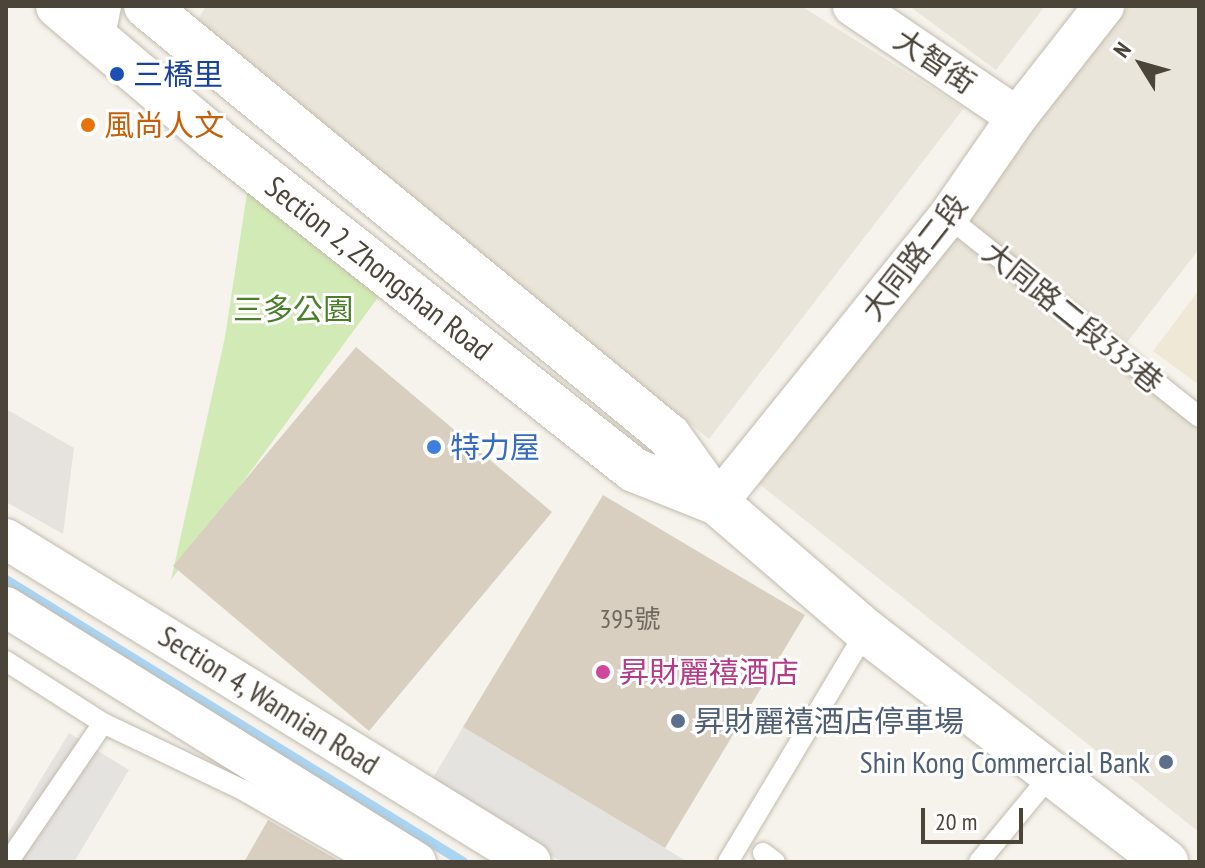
<!DOCTYPE html>
<html>
<head>
<meta charset="utf-8">
<style>
  body { margin:0 }
  #map { position:relative; width:1205px; height:868px; overflow:hidden; background:#f6f3ec; font-family:"PT Sans Narrow","Noto Sans TC",sans-serif }
  div>[style] { position:absolute }
  [style*='--x'] { left:calc(var(--x)*1px); top:calc(var(--y)*1px); width:calc(var(--w)*1px); rotate:calc(var(--a)*1deg) }
  .residential>* { inset:0; background:#eae5da }
  .industrial>* { inset:0; background:#e6e2dd }
  .education>* { inset:0; background:#efe8d6 }
  .green>* { inset:0; background:#d2eab5 }
  .parking>* { inset:0; background:#e5e3e0 }
  .stream>* { height:10px; margin:-5px; padding:0 5px; transform-origin:5px; border-radius:5px; background:#a9d4f2 }
  .building>* { inset:0; background:#d8cfc1 }
  .roads { filter:drop-shadow(0 0 2px #c2bbae) drop-shadow(0 0 2px #c2bbae) }
  .service>* { height:20px; margin:-10px; padding:0 10px; transform-origin:10px; border-radius:10px; background:#fff }
  .minor>* { height:40px; margin:-20px; padding:0 20px; transform-origin:20px; border-radius:20px; background:#fff }
  .tertiary>* { height:44px; margin:-22px; padding:0 22px; transform-origin:22px; border-radius:22px; background:#fff }
  .dots>* { width:22px; height:22px; translate:-50% -50%; box-sizing:border-box; border:4px solid #fff; border-radius:50% }
  span { translate:-50% -50%; white-space:nowrap; text-align:center; line-height:1.15; -webkit-text-stroke:6px #fff; paint-order:stroke }
  .number-label { font-size:26px; color:#6e675b }
  .number-label span { -webkit-text-stroke-width:0 }
  .street-label { font-size:30px; color:#4b4439 }
  .transit-label { font-size:30px; color:#164399 }
  .left { translate:0 -50%; text-align:left }
  .food-label { font-size:30px; color:#c56008 }
  .park-label { font-size:30px; color:#4a7f2a }
  .shop-label { font-size:30px; color:#366cbe }
  .hotel-label { font-size:30px; color:#b23c85 }
  .service-label { font-size:30px; color:#4e5e75 }
  .right { translate:-100% -50%; text-align:right }
  .frame { position:absolute; inset:0; border:8px solid #4b4439; pointer-events:none }
  .north { position:absolute; left:1101px; top:24px; width:80px; height:80px; -webkit-text-stroke:6px #fff; paint-order:stroke; rotate:307deg; font-size:22px; font-weight:700; line-height:32px; text-align:center; color:#4b4439 }
  .north::after { content:''; display:block; margin:auto; width:28px; height:36px; background:#4b4439; clip-path:polygon(50% 0,100% 100%,50% 72%,0 100%) }
  .scale { position:absolute; left:921px; top:808px; width:102px; height:36px; box-sizing:border-box; border:4px solid #4b4439; border-top:0; padding-left:10px; font-size:24px; line-height:28px; white-space:nowrap; color:#4b4439; -webkit-text-stroke:6px #fff; paint-order:stroke }
</style>
</head>
<body>
<div id="map">
  <div class="residential">
    <i style="clip-path:polygon(206px 6px,801px 6px,964px 108px,709px 439px,195px 25px)"></i>
    <i style="clip-path:polygon(909px 6px,1045px 6px,996px 70px)"></i>
    <i style="clip-path:polygon(1128px 6px,1199px 6px,1199px 249px,1115px 358px,1199px 420px,1199px 832px,758px 483px)"></i>
  </div>
  <div class="industrial">
    <i style="clip-path:polygon(6px 409px,74px 448px,63px 534px,6px 502px)"></i>
  </div>
  <div class="education">
    <i style="clip-path:polygon(1199px 290px,1199px 385px,1153px 351px)"></i>
  </div>
  <div class="green">
    <i style="clip-path:polygon(248px 187px,379px 296px,171px 580px,225px 337px)"></i>
  </div>
  <div class="parking">
    <i style="clip-path:polygon(463px 727px,688px 862px,562px 862px,430px 783px)"></i>
    <i style="clip-path:polygon(69px 733px,129px 770px,74px 862px,6px 862px,6px 837px)"></i>
  </div>
  <div class="stream">
    <i style="--x:6;--y:580;--w:537;--a:31.68"></i>
  </div>
  <div class="building">
    <i style="clip-path:polygon(356px 347px,552px 512px,369px 731px,173px 566px)"></i>
    <i style="clip-path:polygon(603px 495px,805px 615px,665px 848px,463px 727px)"></i>
    <i style="clip-path:polygon(268px 820px,341px 862px,244px 862px)"></i>
  </div>
  <div class="roads">
    <div class="service">
      <i style="--x:948;--y:217;--w:321;--a:38.5"></i>
      <i style="--x:6;--y:661;--w:115;--a:32.6"></i>
      <i style="--x:103;--y:723;--w:155;--a:25.6"></i>
      <i style="--x:243;--y:790;--w:143;--a:30.1"></i>
      <i style="--x:763;--y:853;--w:15;--a:37"></i>
      <i style="--x:8;--y:862;--w:168;--a:-55.6"></i>
      <i style="--x:728;--y:862;--w:269;--a:-59.1"></i>
      <i style="--x:979;--y:862;--w:118;--a:-50.5"></i>
    </div>
    <div class="minor">
      <i style="--x:853;--y:6;--w:198;--a:34.1"></i>
      <i style="--x:95;--y:34;--w:29;--a:-78"></i>
      <i style="--x:717;--y:503;--w:368;--a:-51.1"></i>
      <i style="--x:948;--y:217;--w:121;--a:-55.4"></i>
      <i style="--x:1017;--y:117;--w:141;--a:-51.9"></i>
      <i style="--x:6;--y:539;--w:616;--a:31.6"></i>
      <i style="--x:6;--y:607;--w:483;--a:31.9"></i>
    </div>
    <div class="tertiary">
      <i style="--x:58;--y:6;--w:204;--a:40.2"></i>
      <i style="--x:214;--y:138;--w:535;--a:38.33"></i>
      <i style="--x:634;--y:470;--w:89;--a:21.7"></i>
      <i style="--x:146;--y:6;--w:677;--a:39.43"></i>
      <i style="--x:669;--y:436;--w:82;--a:54.4"></i>
      <i style="--x:717;--y:503;--w:196;--a:40.7"></i>
      <i style="--x:866;--y:631;--w:379;--a:37.6"></i>
    </div>
  </div>
  <div class="dots">
    <i style="left:117px;top:74px;background:#1a4fb4"></i>
    <i style="left:88px;top:125px;background:#e8710a"></i>
    <i style="left:434px;top:447px;background:#3f7fe0"></i>
    <i style="left:603px;top:672px;background:#d1479c"></i>
    <i style="left:678px;top:721px;background:#5c6f8a"></i>
    <i style="left:1166px;top:762px;background:#5c6f8a"></i>
  </div>
  <div class="number-label">
    <span style="left:630px;top:619px">395號</span>
  </div>
  <div class="street-label">
    <span style="left:935px;top:61px;rotate:34deg">大智街</span>
    <span style="left:914px;top:257px;rotate:-52deg">大同路二段</span>
    <span style="left:379px;top:268px;rotate:38deg">Section 2, Zhongshan Road</span>
    <span style="left:1073px;top:317px;rotate:39deg">大同路二段333巷</span>
    <span style="left:269px;top:700px;rotate:32deg">Section 4, Wannian Road</span>
  </div>
  <div class="transit-label">
    <span class="left" style="left:133px;top:74px">三橋里</span>
  </div>
  <div class="food-label">
    <span class="left" style="left:104px;top:125px">風尚人文</span>
  </div>
  <div class="park-label">
    <span style="left:293px;top:309px">三多公園</span>
  </div>
  <div class="shop-label">
    <span class="left" style="left:450px;top:447px">特力屋</span>
  </div>
  <div class="hotel-label">
    <span class="left" style="left:619px;top:672px">昇財麗禧酒店</span>
  </div>
  <div class="service-label">
    <span class="left" style="left:694px;top:721px">昇財麗禧酒店停車場</span>
    <span class="right" style="left:1150px;top:762px">Shin Kong Commercial Bank</span>
  </div>
  <div class="frame"></div>
  <div class="north">N</div>
  <div class="scale">20 m</div>
</div>
</body>
</html>
